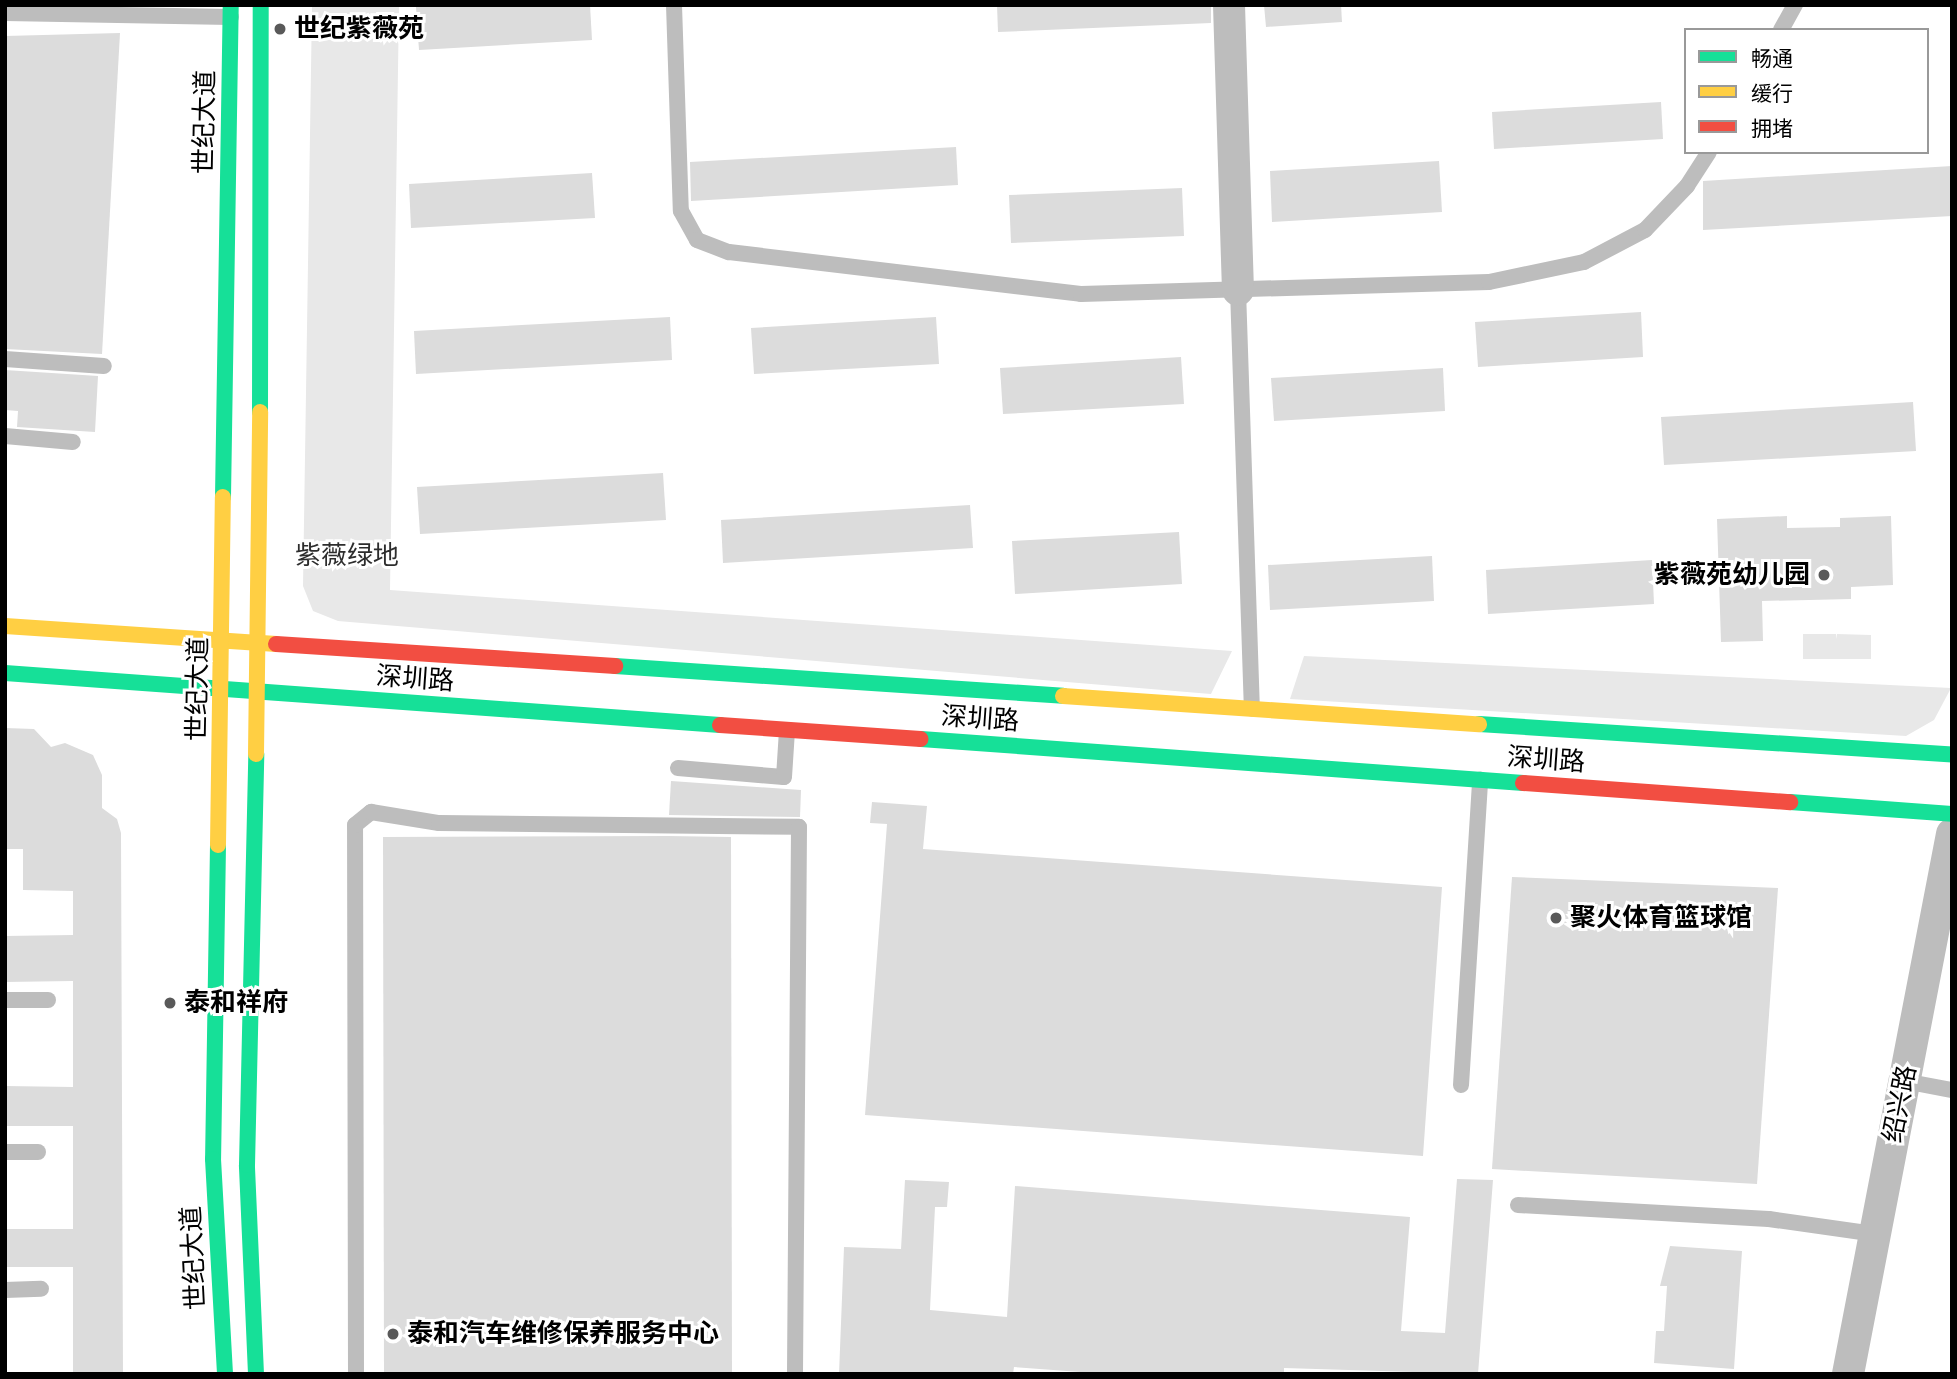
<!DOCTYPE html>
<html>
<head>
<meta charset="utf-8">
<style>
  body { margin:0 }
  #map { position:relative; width:1957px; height:1379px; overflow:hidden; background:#fff; font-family:Karla,"Noto Sans SC",sans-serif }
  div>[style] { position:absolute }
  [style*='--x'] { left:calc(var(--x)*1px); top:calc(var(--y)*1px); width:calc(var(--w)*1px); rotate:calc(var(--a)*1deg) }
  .green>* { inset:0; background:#e8e8e8 }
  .building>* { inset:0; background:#dcdcdc }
  .lane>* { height:16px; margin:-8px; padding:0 8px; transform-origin:8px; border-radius:8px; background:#bdbdbd }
  .street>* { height:32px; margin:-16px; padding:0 16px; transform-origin:16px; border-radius:16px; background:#bdbdbd }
  .fast>* { height:16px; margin:-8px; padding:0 8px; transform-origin:8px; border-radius:8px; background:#16e098 }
  .slow>* { height:16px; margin:-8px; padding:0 8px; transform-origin:8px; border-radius:8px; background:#ffcf43 }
  .jam>* { height:16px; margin:-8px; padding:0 8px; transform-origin:8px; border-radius:8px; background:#f24e42 }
  .dots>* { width:19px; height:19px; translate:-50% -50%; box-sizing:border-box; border:4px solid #fff; border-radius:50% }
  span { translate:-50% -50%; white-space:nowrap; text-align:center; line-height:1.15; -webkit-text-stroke:6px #fff; paint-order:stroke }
  .poi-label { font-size:26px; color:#000; font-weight:700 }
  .left { translate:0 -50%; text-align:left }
  .right { translate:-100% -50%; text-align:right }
  .street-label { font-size:26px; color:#000 }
  .park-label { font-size:26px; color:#2d2d2d }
  .frame { position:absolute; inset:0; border:7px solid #000; pointer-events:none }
  .legend { position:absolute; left:1684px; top:28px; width:245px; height:126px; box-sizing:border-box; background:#fff; border:2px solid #999; margin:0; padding:9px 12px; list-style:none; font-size:21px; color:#000 }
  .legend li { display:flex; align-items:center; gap:14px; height:35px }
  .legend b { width:35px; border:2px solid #999 }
</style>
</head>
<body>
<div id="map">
  <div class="green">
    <i style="clip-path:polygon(312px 5px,399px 5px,390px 590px,1232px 651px,1211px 694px,338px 621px,313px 611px,303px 586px)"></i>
    <i style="clip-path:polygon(1803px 634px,1836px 634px,1837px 639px,1837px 634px,1871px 635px,1871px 659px,1803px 659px)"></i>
    <i style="clip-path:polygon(1304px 656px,1951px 688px,1934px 720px,1906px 736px,1290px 699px)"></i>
  </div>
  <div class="building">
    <i style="clip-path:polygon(590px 5px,592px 40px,419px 50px,416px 7px)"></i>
    <i style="clip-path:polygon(997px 5px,1211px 5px,1211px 23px,998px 32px)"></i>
    <i style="clip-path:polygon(1264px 5px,1341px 5px,1342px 22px,1266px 27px)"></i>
    <i style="clip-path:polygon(120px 33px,102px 354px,5px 349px,5px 36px)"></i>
    <i style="clip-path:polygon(1661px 102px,1663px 139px,1494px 149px,1492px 112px)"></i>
    <i style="clip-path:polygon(956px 147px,958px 185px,691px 201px,690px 162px)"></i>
    <i style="clip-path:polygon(1439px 161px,1442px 212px,1272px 222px,1270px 171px)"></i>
    <i style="clip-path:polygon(1952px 166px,1952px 216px,1703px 230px,1703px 181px)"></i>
    <i style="clip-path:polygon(592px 173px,595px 218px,411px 228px,409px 184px)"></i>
    <i style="clip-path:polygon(1182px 188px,1184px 236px,1011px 243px,1009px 195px)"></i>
    <i style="clip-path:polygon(1641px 312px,1643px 357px,1478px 367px,1475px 322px)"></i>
    <i style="clip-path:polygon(670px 317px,672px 360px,416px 374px,414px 331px)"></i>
    <i style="clip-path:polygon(936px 317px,939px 364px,754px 374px,751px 328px)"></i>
    <i style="clip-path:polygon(1181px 357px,1184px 404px,1003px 414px,1000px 368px)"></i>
    <i style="clip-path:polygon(1443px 368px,1445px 411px,1274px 421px,1271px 378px)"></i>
    <i style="clip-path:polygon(5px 370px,98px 376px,95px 432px,17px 427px,18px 411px,5px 410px)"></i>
    <i style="clip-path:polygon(1913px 402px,1916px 451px,1664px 465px,1661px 417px)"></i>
    <i style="clip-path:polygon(663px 473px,666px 520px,420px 534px,417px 487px)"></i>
    <i style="clip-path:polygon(970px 505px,973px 548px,723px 563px,721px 520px)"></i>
    <i style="clip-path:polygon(1787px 516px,1787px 528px,1840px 527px,1840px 518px,1891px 516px,1893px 585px,1851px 587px,1851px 599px,1762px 601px,1763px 641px,1721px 642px,1717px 519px)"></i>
    <i style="clip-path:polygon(1179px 532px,1182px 584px,1015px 594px,1012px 541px)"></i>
    <i style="clip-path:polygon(1432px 556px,1434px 601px,1270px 610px,1268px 565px)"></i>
    <i style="clip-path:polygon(1652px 560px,1654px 604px,1488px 614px,1486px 570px)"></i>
    <i style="clip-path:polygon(5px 728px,34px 729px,51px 747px,65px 743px,93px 755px,102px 775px,102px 808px,117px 819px,121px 833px,123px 1374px,73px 1374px,73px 1267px,5px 1267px,5px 1229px,73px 1229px,73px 1126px,5px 1126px,5px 1086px,73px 1087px,73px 981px,5px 982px,5px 936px,73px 935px,73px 891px,23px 890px,23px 849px,5px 849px)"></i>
    <i style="clip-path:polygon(671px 781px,801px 790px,800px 817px,669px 815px)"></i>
    <i style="clip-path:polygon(872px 802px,927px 806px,923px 849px,1442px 887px,1423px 1156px,865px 1115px,887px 824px,870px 823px)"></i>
    <i style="clip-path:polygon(668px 836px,731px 837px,732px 1374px,384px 1374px,383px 837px)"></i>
    <i style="clip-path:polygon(1512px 877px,1778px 888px,1757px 1184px,1492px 1169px)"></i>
    <i style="clip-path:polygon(1457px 1179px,1493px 1180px,1478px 1374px,1284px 1368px,1284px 1374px,1107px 1374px,1014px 1367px,1013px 1374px,839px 1374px,844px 1247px,901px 1249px,905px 1180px,949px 1182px,947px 1207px,935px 1207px,930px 1310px,1007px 1317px,1015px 1186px,1410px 1217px,1401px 1331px,1445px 1333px)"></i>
    <i style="clip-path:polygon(1670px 1246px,1742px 1251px,1734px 1369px,1654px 1363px,1656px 1331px,1664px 1331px,1667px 1286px,1660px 1286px)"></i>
  </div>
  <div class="lane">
    <i style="--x:674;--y:5;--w:206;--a:88.1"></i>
    <i style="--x:681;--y:211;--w:33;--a:61"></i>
    <i style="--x:697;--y:240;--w:34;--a:21"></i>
    <i style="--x:729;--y:252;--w:354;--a:6.8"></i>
    <i style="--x:1081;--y:294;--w:408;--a:-1.7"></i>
    <i style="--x:1489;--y:282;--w:97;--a:-11.9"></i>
    <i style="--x:1584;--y:262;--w:69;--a:-27.7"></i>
    <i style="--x:1645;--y:230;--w:61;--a:-46.3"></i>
    <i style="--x:1687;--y:186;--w:40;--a:-57.1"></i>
    <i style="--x:5;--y:13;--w:226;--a:1"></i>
    <i style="--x:1781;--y:30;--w:29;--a:-61"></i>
    <i style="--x:1238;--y:290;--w:419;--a:88.1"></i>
    <i style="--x:5;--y:359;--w:99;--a:4"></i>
    <i style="--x:5;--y:436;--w:68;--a:5"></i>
    <i style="--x:678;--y:768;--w:106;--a:4.9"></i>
    <i style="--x:784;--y:777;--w:47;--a:-86.3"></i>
    <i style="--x:5;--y:1000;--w:43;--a:0"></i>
    <i style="--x:1904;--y:1081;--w:49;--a:10.6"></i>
    <i style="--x:1461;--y:1085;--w:306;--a:-86.4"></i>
    <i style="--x:5;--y:1152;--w:33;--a:0"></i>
    <i style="--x:1518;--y:1205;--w:251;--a:3.2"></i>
    <i style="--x:1769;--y:1219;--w:106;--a:8.1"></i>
    <i style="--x:5;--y:1290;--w:36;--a:-2"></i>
    <i style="--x:356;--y:1374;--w:549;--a:-90.1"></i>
    <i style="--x:355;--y:825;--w:21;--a:-39"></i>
    <i style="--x:371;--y:812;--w:69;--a:9.2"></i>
    <i style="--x:439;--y:823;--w:360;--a:0.6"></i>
    <i style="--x:799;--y:827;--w:547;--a:90.42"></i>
  </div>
  <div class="street">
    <i style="--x:1229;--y:5;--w:285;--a:88.2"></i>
    <i style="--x:1848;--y:1374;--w:550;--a:-79.1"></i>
  </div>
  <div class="fast">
    <i style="--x:260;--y:412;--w:407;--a:-89.9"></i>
    <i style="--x:223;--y:497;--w:492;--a:-89.1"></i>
    <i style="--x:615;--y:666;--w:449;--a:3.8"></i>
    <i style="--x:5;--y:673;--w:717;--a:4.16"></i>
    <i style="--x:1479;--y:724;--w:474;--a:3.7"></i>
    <i style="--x:921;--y:739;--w:604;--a:4.18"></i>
    <i style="--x:1790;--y:802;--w:162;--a:4.2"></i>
    <i style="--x:218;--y:845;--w:314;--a:90.9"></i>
    <i style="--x:213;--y:1159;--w:215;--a:86.8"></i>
    <i style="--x:256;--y:1374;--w:209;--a:-92.5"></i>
    <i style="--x:247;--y:1165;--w:411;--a:-88.7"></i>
  </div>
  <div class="slow">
    <i style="--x:5;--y:626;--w:272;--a:3.8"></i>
    <i style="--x:1063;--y:696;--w:417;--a:3.9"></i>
    <i style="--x:256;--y:754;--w:342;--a:-89.3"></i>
    <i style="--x:218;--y:845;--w:348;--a:-89.2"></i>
  </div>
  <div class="jam">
    <i style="--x:276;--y:644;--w:340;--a:3.7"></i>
    <i style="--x:720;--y:725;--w:201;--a:4"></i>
    <i style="--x:1523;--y:783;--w:268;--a:4.1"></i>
  </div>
  <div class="dots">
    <i style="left:280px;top:29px;background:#595959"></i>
    <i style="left:1824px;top:575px;background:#595959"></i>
    <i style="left:1556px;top:918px;background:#595959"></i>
    <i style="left:170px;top:1003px;background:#595959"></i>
    <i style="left:393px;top:1334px;background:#595959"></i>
  </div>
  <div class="poi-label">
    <span class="left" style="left:294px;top:29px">世纪紫薇苑</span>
    <span class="right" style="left:1810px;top:575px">紫薇苑幼儿园</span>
    <span class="left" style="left:1570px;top:918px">聚火体育篮球馆</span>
    <span class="left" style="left:184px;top:1003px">泰和祥府</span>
    <span class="left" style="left:407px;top:1334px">泰和汽车维修保养服务中心</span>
  </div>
  <div class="street-label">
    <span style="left:205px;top:122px;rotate:-89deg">世纪大道</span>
    <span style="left:415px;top:679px;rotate:4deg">深圳路</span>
    <span style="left:198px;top:689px;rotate:-89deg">世纪大道</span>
    <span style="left:980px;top:719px;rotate:4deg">深圳路</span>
    <span style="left:1546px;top:760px;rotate:4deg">深圳路</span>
    <span style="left:1900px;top:1104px;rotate:-79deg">绍兴路</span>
    <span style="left:194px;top:1258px;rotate:-93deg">世纪大道</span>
  </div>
  <div class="park-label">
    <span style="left:347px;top:556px">紫薇绿地</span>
  </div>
  <div class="frame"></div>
  <ul class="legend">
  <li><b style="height:9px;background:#16e098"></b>畅通</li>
  <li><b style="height:9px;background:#ffcf43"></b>缓行</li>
  <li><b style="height:9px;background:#f24e42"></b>拥堵</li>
  </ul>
</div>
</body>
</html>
